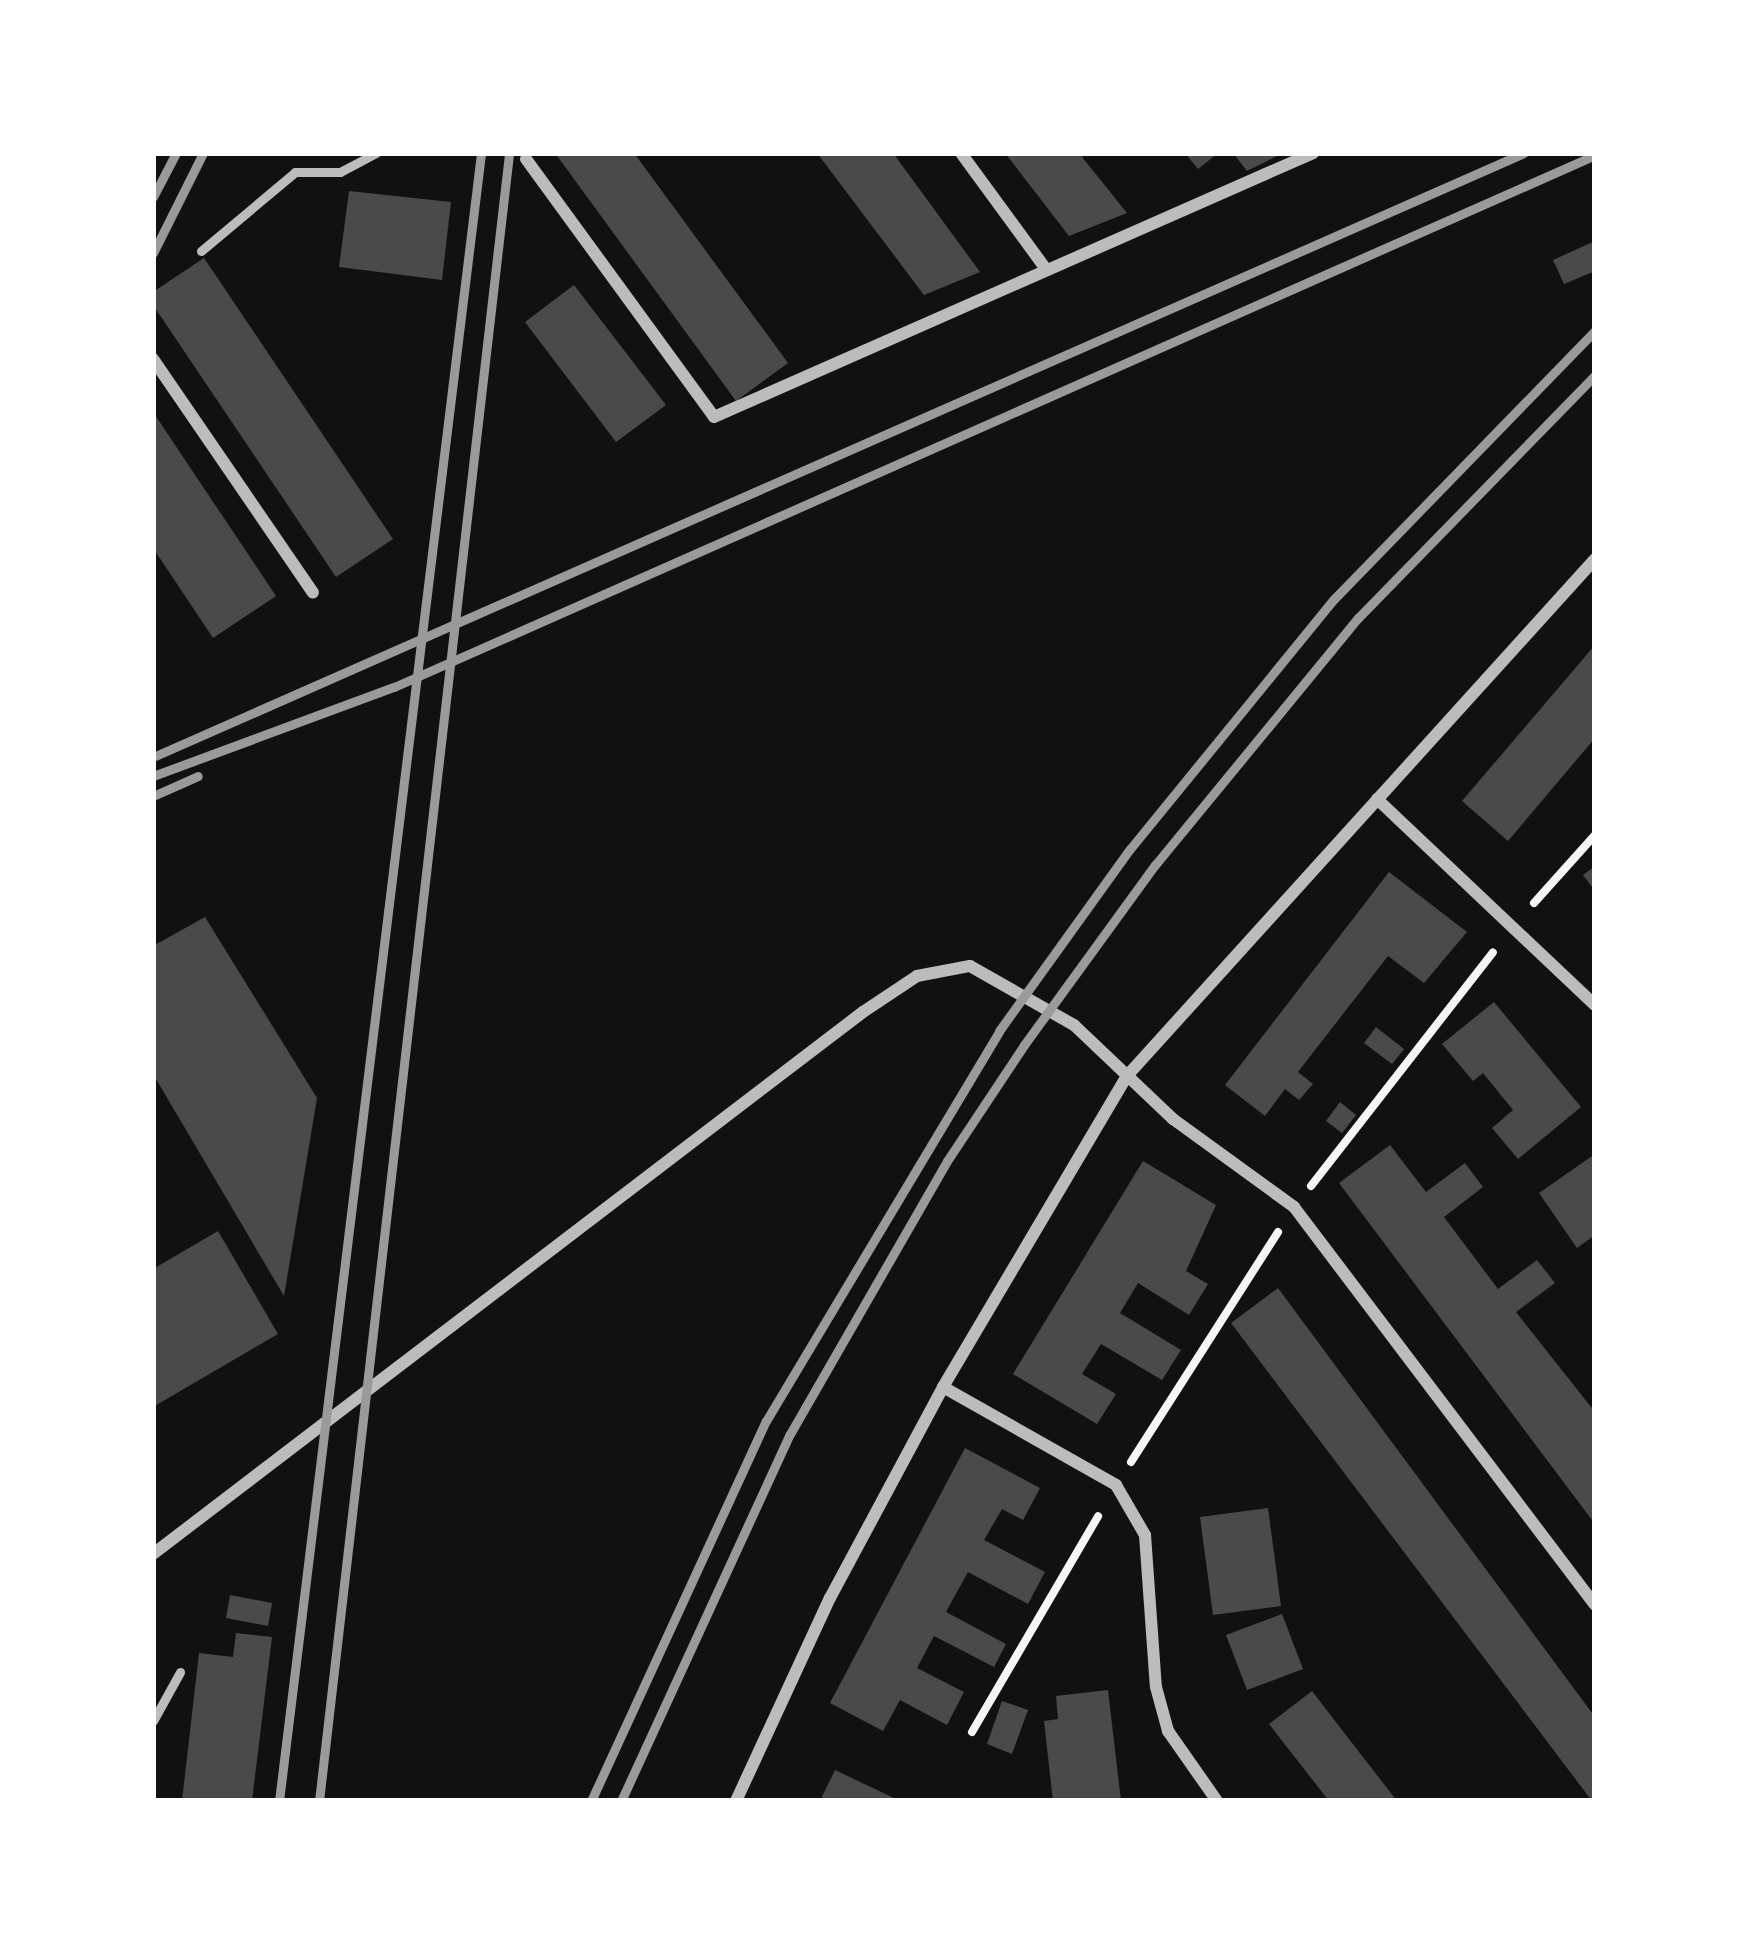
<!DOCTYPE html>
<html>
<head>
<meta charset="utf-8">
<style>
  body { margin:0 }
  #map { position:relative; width:1748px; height:1954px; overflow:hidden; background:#111; font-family:"Roboto Condensed",sans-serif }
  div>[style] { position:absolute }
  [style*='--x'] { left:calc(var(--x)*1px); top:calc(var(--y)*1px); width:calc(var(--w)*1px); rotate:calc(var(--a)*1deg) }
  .building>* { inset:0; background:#4a4a4a }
  .path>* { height:8px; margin:-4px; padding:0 4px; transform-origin:4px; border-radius:4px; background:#f5f5f5 }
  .service>* { height:9px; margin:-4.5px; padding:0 4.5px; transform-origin:4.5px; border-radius:4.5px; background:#bcbcbc }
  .minor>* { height:12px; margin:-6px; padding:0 6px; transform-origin:6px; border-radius:6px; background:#bcbcbc }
  .rail>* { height:9px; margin:-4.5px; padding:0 4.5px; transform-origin:4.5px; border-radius:4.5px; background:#9a9a9a }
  span { translate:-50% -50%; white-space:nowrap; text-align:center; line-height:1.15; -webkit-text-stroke:9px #fff; paint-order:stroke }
  .frame { position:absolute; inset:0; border:156px solid #fff; pointer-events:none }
</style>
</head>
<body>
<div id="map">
  <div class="building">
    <i style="clip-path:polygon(555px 153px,634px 153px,788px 363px,736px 401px)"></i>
    <i style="clip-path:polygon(817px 153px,893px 153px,980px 272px,924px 295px)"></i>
    <i style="clip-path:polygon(1005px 153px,1086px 153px,1082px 157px,1127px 213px,1069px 236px)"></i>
    <i style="clip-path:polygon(1185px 153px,1218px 153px,1198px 169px)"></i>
    <i style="clip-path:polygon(1233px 153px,1283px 153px,1247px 171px)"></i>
    <i style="clip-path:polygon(349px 191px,451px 202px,442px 280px,339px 267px)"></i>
    <i style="clip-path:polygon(1595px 241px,1595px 271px,1564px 284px,1553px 260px)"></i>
    <i style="clip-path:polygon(204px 258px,393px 539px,336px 577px,153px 305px,153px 292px)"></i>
    <i style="clip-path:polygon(574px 285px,666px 405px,616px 442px,525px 322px)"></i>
    <i style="clip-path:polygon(153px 412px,276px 596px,213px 638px,153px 548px)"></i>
    <i style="clip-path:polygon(1595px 645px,1595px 738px,1508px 841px,1462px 801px)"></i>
    <i style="clip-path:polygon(1595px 866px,1595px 891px,1583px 875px)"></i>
    <i style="clip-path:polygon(1389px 872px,1467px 932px,1424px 983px,1388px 956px,1298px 1072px,1313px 1084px,1299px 1100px,1285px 1089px,1265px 1116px,1225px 1085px)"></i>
    <i style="clip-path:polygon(205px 917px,317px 1098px,284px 1296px,153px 1074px,153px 946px)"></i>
    <i style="clip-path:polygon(1494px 1002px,1581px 1107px,1518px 1159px,1492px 1128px,1513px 1110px,1483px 1073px,1473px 1081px,1442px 1044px)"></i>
    <i style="clip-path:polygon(1376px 1027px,1404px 1049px,1392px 1064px,1364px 1043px)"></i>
    <i style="clip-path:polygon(1340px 1102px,1356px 1115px,1342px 1133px,1326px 1121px)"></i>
    <i style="clip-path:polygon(1390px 1145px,1426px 1192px,1465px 1163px,1483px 1187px,1444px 1217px,1498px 1289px,1537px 1260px,1555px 1283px,1516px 1312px,1595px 1412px,1595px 1524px,1339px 1183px)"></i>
    <i style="clip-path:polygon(1595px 1154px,1595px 1235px,1577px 1248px,1539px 1193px)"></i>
    <i style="clip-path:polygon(1143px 1161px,1216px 1205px,1186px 1271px,1208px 1284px,1189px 1315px,1138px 1283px,1120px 1313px,1181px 1350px,1162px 1380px,1101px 1344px,1082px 1374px,1116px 1394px,1097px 1424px,1013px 1374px)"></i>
    <i style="clip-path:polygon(218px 1231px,278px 1334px,153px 1407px,153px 1269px)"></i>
    <i style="clip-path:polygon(1278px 1288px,1595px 1717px,1592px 1801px,1231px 1323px)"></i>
    <i style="clip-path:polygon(965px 1448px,1040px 1488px,1023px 1520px,1002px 1509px,984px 1540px,1045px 1572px,1028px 1604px,968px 1572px,946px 1612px,1006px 1644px,994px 1667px,934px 1636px,917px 1668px,964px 1692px,947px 1725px,900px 1700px,883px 1731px,830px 1703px)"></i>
    <i style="clip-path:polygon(1268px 1508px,1281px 1606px,1213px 1615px,1200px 1517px)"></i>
    <i style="clip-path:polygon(230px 1595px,272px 1603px,268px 1626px,226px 1618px)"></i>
    <i style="clip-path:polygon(1282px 1614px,1303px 1669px,1247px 1690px,1226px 1635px)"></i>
    <i style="clip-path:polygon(236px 1633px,272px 1637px,252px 1801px,182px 1801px,199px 1653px,233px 1657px)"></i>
    <i style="clip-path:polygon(1108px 1690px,1121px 1801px,1053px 1801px,1044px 1721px,1058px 1719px,1056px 1696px)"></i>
    <i style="clip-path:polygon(1312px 1691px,1359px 1752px,1397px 1801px,1329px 1801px,1269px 1724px)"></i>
    <i style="clip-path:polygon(1002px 1701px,1028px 1710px,1012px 1754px,987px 1744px)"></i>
    <i style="clip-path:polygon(835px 1770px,900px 1801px,820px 1801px)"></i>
  </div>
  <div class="path">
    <i style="--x:1534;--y:903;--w:91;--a:-48.1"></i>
    <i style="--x:1311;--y:1186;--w:296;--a:-52.1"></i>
    <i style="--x:1131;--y:1462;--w:273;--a:-57.4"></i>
    <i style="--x:972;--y:1732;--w:250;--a:-59.7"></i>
  </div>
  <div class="service">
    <i style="--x:201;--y:251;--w:123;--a:-40"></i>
    <i style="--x:295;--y:172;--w:45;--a:0"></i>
    <i style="--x:340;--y:172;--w:41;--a:-27.8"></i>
    <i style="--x:153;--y:1721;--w:56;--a:-61.1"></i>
  </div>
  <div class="minor">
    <i style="--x:961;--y:153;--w:144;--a:53.8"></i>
    <i style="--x:526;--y:159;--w:319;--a:53.9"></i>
    <i style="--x:714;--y:417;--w:655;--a:-23.78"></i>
    <i style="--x:153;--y:359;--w:283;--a:55.6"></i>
    <i style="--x:1377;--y:799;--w:300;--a:43.4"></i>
    <i style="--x:943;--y:1387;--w:199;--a:29.5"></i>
    <i style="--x:1116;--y:1485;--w:58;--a:59.9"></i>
    <i style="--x:1145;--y:1535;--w:152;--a:85.9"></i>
    <i style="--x:1156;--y:1687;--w:46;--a:74.7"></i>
    <i style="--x:1168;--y:1731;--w:85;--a:55"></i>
    <i style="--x:153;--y:1554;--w:893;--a:-37.36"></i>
    <i style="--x:863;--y:1012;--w:65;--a:-33.7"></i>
    <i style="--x:917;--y:976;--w:54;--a:-10.7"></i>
    <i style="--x:970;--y:966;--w:120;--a:29.6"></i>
    <i style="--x:1074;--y:1025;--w:137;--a:43.5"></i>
    <i style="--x:1173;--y:1119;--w:150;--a:36"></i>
    <i style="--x:1294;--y:1207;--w:499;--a:52.9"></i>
    <i style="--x:736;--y:1801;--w:224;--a:-65.2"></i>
    <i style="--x:830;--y:1598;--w:239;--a:-61.8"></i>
    <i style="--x:943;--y:1387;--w:360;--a:-59.4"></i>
    <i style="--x:1126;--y:1077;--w:699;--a:-47.84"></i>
  </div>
  <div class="rail">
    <i style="--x:153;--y:197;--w:50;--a:-62.4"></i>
    <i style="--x:153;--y:253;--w:112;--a:-63.4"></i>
    <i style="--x:153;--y:757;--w:1498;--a:-23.78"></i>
    <i style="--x:153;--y:776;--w:257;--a:-20.3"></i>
    <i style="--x:394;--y:687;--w:1314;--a:-23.89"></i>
    <i style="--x:153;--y:796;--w:49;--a:-24"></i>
    <i style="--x:279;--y:1801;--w:1660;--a:-83.01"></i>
    <i style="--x:319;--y:1801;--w:1659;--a:-83.42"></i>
    <i style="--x:591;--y:1801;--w:418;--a:-65.3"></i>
    <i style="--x:766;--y:1421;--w:454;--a:-59.1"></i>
    <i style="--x:999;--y:1031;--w:224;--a:-54.3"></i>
    <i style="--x:1130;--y:849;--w:323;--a:-50.8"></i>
    <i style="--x:1334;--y:599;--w:374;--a:-45.8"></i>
    <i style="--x:621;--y:1801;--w:404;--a:-65.3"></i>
    <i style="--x:790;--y:1434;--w:315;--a:-60.1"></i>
    <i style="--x:947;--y:1161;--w:139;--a:-56.4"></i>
    <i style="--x:1024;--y:1045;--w:223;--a:-54"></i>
    <i style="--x:1155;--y:865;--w:320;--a:-50.6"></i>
    <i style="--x:1358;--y:618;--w:339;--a:-45.7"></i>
  </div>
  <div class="frame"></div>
</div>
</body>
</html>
